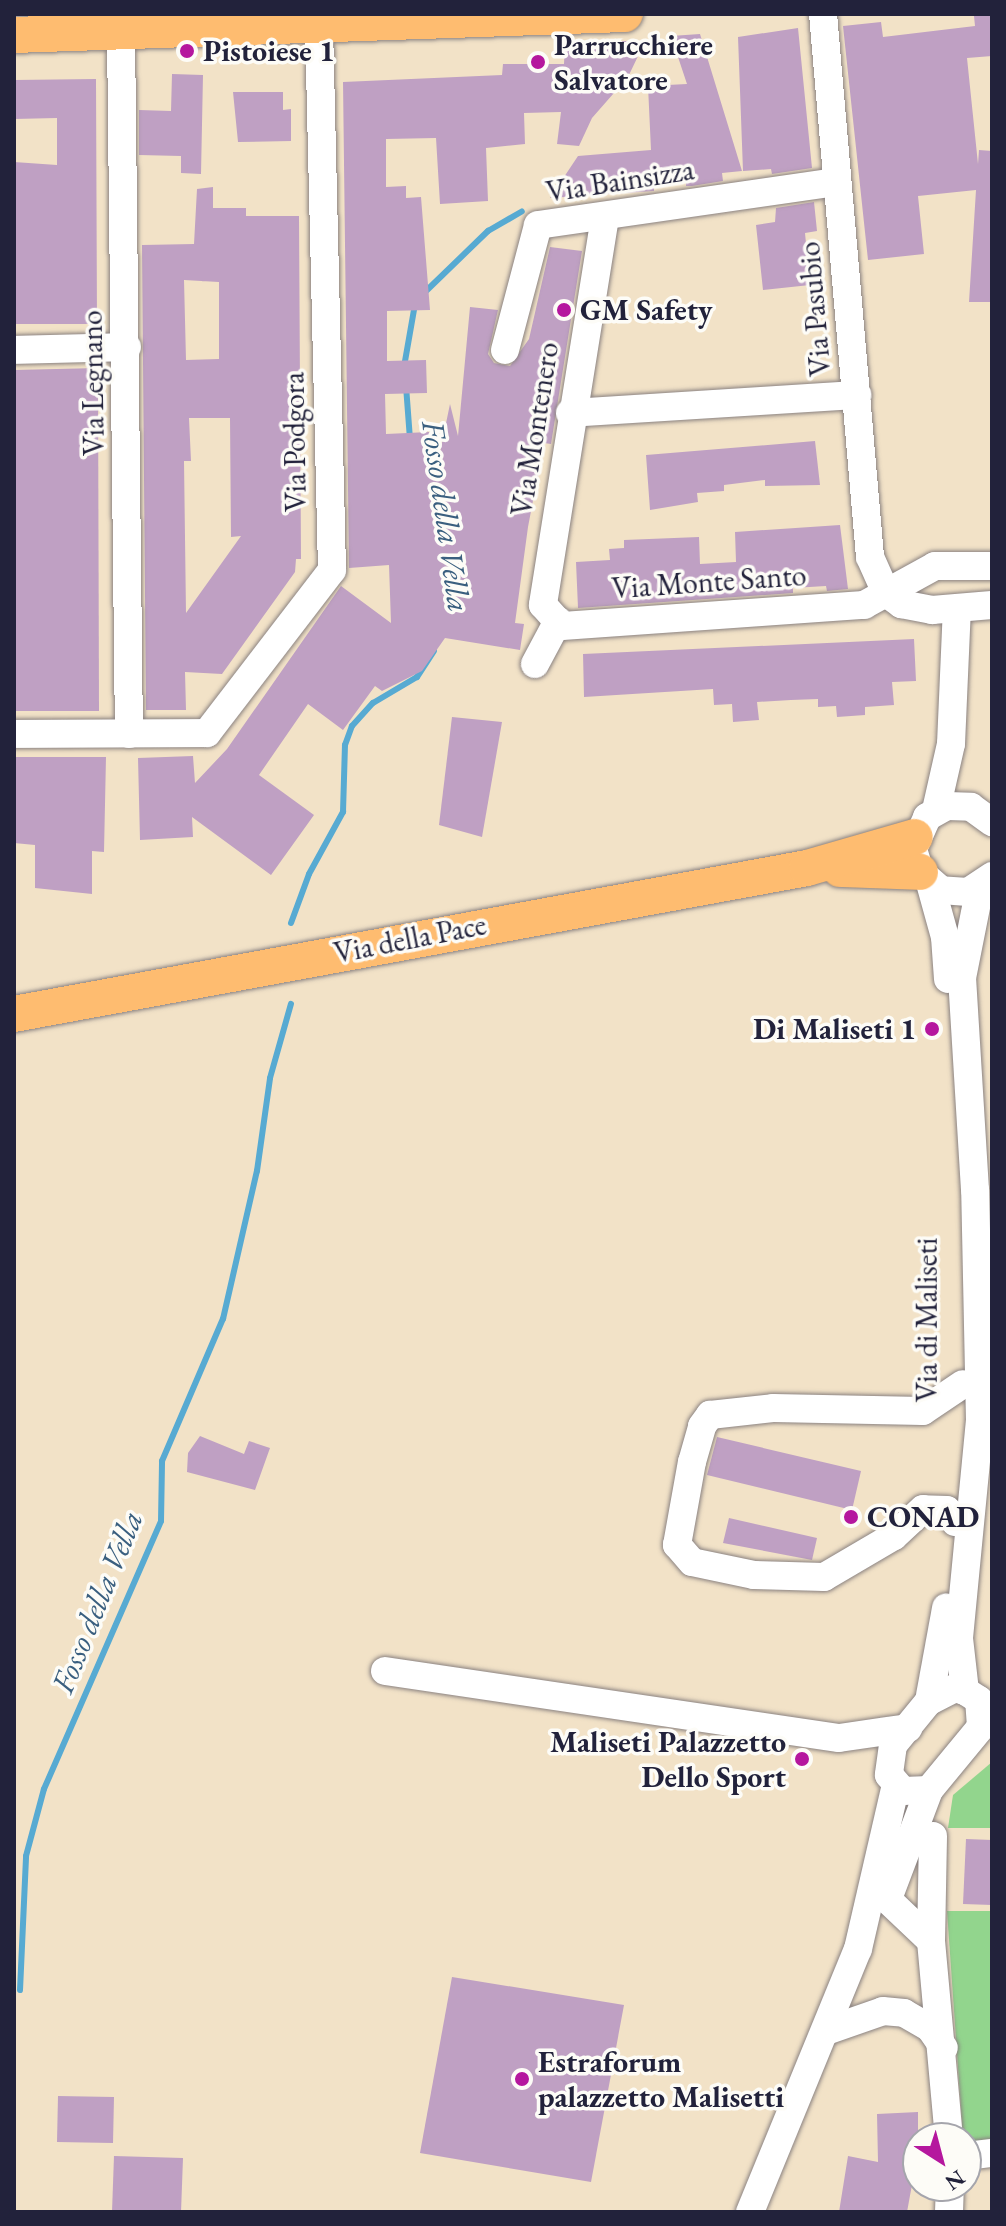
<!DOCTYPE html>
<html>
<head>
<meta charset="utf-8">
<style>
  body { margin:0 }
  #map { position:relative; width:1006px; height:2226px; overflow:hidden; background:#f2e2c7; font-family:"EB Garamond",serif }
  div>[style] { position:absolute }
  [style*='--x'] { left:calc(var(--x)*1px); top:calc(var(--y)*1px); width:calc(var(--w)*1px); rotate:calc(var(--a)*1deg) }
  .green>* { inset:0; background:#92d58d }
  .stream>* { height:6px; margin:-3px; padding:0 3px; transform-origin:3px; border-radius:3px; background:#57aad2 }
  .building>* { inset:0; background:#bfa0c3 }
  .roads { filter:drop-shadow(0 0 2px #8a8281) drop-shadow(0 0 2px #8a8281) }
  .minor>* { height:28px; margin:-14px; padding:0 14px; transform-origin:14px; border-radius:14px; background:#fff }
  .major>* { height:36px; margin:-18px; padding:0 18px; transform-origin:18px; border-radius:18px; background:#febc70 }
  .dots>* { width:22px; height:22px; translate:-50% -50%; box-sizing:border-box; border:4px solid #fdfcf7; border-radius:50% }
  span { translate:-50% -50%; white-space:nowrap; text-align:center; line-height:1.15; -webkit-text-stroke:7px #fdfcf7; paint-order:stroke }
  .poi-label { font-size:30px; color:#22223b; font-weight:700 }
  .left { translate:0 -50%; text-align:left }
  .right { translate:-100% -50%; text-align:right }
  .street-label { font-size:30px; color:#22223b }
  .water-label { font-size:32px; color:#3a5f7f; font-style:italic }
  .frame { position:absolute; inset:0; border:16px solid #22223b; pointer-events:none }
  .north { position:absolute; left:902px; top:2122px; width:80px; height:80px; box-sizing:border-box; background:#fdfcf7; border:2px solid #a5a5ac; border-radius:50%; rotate:144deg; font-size:22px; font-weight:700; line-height:32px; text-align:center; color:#22223b }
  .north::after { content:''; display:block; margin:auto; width:28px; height:36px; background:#b5179e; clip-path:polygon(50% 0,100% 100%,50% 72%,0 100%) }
</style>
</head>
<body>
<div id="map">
  <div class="green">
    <i style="clip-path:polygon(992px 1762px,992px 1828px,948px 1828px,953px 1795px)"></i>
    <i style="clip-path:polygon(947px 1911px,992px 1911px,992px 2140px,966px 2143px,963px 2138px)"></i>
  </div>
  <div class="stream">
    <i style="--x:425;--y:292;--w:88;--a:-44.1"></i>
    <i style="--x:488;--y:231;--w:39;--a:-30"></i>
    <i style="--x:404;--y:367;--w:64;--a:-80.1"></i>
    <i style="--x:406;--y:386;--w:53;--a:85.7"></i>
    <i style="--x:291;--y:923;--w:52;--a:-69.8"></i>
    <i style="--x:309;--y:874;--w:71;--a:-61.3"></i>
    <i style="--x:343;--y:812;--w:67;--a:-88.3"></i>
    <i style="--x:345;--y:745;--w:20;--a:-70"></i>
    <i style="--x:352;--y:726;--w:31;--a:-48"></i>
    <i style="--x:373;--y:703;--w:51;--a:-30.6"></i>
    <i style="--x:417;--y:677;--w:31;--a:-57"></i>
    <i style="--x:20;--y:1990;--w:134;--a:-87.4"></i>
    <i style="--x:26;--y:1856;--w:69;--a:-75"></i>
    <i style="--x:44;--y:1789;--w:292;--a:-66.4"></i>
    <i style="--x:161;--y:1521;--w:60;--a:-89"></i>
    <i style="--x:162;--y:1461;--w:155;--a:-66.8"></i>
    <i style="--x:223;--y:1319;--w:152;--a:-77.1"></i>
    <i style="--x:257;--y:1171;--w:94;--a:-82"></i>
    <i style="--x:270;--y:1078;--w:77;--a:-74.2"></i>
  </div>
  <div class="building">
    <i style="clip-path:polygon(992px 14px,992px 56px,967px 58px,978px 164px,979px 150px,992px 151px,992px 302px,969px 302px,976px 190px,918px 196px,924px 254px,868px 260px,843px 26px,881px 22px,883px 37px,975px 26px,974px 16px)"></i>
    <i style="clip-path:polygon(798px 28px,812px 168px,772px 174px,771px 169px,743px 171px,738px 37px)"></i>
    <i style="clip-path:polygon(700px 34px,742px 171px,722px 173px,723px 181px,692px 186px,686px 186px,686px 180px,654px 183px,654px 191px,550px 198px,578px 156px,651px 150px,648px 86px,687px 84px,671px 36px)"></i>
    <i style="clip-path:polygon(629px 41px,629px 51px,640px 52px,628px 77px,592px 118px,579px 146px,557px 144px,561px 112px,524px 113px,525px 144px,486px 148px,488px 201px,440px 204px,436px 138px,386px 139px,386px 187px,406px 186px,406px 198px,421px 197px,430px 310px,387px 311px,387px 361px,426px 360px,427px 393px,385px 394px,386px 434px,429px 432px,431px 476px,435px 476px,450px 404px,458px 436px,470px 307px,498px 310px,488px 354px,494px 363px,510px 366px,529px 339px,550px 247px,582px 251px,551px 444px,544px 443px,528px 527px,515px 623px,524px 624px,520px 650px,445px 638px,422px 671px,382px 691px,375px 686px,343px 730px,308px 704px,259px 775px,314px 815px,271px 875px,192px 817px,193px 837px,140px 840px,138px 758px,193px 756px,195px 783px,227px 749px,341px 586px,391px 623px,389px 565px,349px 568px,343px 82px,502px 75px,503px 64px,564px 64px,565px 43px)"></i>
    <i style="clip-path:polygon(172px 74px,203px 75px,201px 174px,181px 173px,181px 156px,139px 155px,139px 110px,171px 111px)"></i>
    <i style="clip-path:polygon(96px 79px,97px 324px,14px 324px,14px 162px,57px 165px,57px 118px,14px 119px,14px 80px)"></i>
    <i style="clip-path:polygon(233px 92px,283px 92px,283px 110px,291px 109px,291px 141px,238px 142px)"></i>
    <i style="clip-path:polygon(evenodd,213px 187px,213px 208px,246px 208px,246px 216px,299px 216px,301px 559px,296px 559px,295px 572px,222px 674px,185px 672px,186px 710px,146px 710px,142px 245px,194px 244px,197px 189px,213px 187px,184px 280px,219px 282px,219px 359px,186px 360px,184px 280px,213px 187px,189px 418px,230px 418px,231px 537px,241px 536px,186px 613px,184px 461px,191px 461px,189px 418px)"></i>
    <i style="clip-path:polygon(814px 202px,817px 231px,805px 233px,810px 285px,763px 290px,756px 225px,775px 222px,776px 208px)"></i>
    <i style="clip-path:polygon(98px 368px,99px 711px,14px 711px,14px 370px)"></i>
    <i style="clip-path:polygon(815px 441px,820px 485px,765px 486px,765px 480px,724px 485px,724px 491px,697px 493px,698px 502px,650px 510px,646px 455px)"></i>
    <i style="clip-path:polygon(840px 525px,848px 589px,827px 591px,826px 586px,793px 588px,793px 593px,578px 608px,576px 562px,610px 560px,609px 549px,624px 548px,624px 540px,699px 537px,700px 564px,736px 562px,735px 532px)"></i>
    <i style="clip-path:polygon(914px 639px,916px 681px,892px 682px,894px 705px,865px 707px,865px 715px,837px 717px,836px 706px,818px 707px,818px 699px,791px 700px,757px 702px,759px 720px,733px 722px,732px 704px,714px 705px,713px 689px,584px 697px,583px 654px)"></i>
    <i style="clip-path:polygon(452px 717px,502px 722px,482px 837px,439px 825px)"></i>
    <i style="clip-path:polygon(14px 757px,106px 757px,104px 852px,92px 851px,92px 894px,35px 888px,35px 845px,14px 843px)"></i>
    <i style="clip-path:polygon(200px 1436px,244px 1454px,249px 1441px,270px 1448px,255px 1490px,187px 1472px,188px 1453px)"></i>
    <i style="clip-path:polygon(717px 1437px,861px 1471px,852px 1510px,707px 1475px)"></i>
    <i style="clip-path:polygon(729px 1518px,817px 1538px,812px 1560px,723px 1543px)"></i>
    <i style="clip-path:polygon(966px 1839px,992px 1840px,992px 1905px,963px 1904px)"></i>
    <i style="clip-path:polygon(452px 1977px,624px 2005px,591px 2182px,420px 2153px)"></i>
    <i style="clip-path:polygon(58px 2096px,114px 2097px,113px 2143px,57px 2142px)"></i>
    <i style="clip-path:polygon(918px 2112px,918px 2152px,907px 2212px,839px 2212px,848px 2156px,878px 2162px,877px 2114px)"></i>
    <i style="clip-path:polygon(114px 2156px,183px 2158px,181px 2212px,112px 2212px)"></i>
  </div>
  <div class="roads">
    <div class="minor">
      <i style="--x:823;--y:14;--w:545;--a:85.05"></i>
      <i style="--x:870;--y:557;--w:39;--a:66"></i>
      <i style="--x:886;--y:593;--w:19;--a:36"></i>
      <i style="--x:901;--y:604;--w:32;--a:11"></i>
      <i style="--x:932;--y:610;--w:60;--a:-4.8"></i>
      <i style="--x:121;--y:32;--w:702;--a:89.35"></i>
      <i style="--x:605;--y:217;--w:393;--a:99.1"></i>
      <i style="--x:543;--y:605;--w:28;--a:48"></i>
      <i style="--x:562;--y:626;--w:303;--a:-4"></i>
      <i style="--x:864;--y:605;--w:81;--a:-28.8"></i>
      <i style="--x:935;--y:566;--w:57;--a:0"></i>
      <i style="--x:14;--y:350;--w:113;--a:-1.5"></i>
      <i style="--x:505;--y:350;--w:129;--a:-75.2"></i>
      <i style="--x:538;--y:225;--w:302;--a:-8.2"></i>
      <i style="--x:570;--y:413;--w:288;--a:-3.6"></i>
      <i style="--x:535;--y:664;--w:49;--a:-61.9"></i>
      <i style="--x:14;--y:734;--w:193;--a:-0.3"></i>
      <i style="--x:207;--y:733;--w:205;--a:-52.5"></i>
      <i style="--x:332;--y:570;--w:542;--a:-91.37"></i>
      <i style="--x:936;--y:810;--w:68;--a:-77.2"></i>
      <i style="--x:951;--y:744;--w:135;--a:-87.5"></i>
      <i style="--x:992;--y:876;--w:29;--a:146"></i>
      <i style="--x:968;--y:892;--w:27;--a:-176"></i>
      <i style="--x:941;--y:890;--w:28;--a:-139"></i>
      <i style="--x:920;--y:872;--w:24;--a:-107"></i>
      <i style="--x:913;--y:849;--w:35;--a:-66"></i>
      <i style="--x:927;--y:817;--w:23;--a:-29"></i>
      <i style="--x:947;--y:806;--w:24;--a:2"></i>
      <i style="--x:971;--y:807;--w:26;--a:36"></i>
      <i style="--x:930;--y:883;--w:56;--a:74.5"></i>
      <i style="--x:945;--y:937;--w:42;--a:85.9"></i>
      <i style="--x:955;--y:1522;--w:14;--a:-124"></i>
      <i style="--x:947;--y:1510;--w:24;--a:-178"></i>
      <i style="--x:923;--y:1509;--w:40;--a:137"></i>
      <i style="--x:894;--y:1536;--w:81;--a:149.6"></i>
      <i style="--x:824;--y:1577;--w:70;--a:-178.4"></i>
      <i style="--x:754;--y:1575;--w:63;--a:-168.2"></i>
      <i style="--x:692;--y:1562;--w:23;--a:-131"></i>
      <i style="--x:677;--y:1545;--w:84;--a:-79.8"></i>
      <i style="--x:692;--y:1462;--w:37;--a:-74"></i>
      <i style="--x:702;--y:1426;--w:14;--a:-54"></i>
      <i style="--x:710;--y:1415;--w:63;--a:-6.3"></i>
      <i style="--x:773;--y:1408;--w:150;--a:1.1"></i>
      <i style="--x:923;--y:1411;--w:48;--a:-34"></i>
      <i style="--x:385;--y:1671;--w:459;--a:8.4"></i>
      <i style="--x:839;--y:1738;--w:70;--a:-8.2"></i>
      <i style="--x:965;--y:1691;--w:10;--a:-163"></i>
      <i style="--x:955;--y:1688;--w:29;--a:153"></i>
      <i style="--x:929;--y:1701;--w:57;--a:129.3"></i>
      <i style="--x:893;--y:1745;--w:30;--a:98"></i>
      <i style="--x:889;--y:1775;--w:21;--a:49"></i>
      <i style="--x:903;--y:1791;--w:26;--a:-2"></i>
      <i style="--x:929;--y:1790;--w:82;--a:-50.5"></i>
      <i style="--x:981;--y:1727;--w:27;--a:-94"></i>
      <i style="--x:979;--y:1700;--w:17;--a:-147"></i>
      <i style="--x:965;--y:1691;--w:53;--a:-96.5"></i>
      <i style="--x:959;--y:1638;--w:218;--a:-84.5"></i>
      <i style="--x:980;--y:1421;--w:231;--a:-91.2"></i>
      <i style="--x:975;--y:1190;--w:212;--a:-93.5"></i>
      <i style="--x:962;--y:978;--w:93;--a:-78.8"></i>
      <i style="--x:929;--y:1701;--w:95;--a:-79.6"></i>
      <i style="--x:889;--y:1896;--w:113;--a:-69.3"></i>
      <i style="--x:888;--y:1900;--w:59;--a:43.6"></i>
      <i style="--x:931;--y:1941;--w:198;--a:84.8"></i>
      <i style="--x:931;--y:1941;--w:105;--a:-88.9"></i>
      <i style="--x:826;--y:2031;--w:60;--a:-19.3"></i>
      <i style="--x:883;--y:2011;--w:21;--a:5"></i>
      <i style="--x:904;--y:2013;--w:30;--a:30"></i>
      <i style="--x:930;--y:2028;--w:24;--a:55"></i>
      <i style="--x:966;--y:2156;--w:26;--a:-7"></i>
      <i style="--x:750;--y:2212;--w:284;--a:-67.7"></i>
      <i style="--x:858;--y:1949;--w:168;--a:-77"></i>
      <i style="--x:949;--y:2212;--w:26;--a:-88"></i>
    </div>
    <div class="major">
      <i style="--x:14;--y:35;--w:611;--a:-1.97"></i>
      <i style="--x:840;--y:869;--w:80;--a:2.1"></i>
      <i style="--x:14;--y:1014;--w:806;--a:-10.43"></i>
      <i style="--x:807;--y:868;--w:112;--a:-16"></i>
    </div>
  </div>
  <div class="dots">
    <i style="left:187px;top:51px;background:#b5179e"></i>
    <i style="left:538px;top:62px;background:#b5179e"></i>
    <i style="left:564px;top:310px;background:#b5179e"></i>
    <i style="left:932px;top:1029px;background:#b5179e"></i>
    <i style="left:851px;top:1517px;background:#b5179e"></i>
    <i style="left:802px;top:1759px;background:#b5179e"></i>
    <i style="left:522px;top:2079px;background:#b5179e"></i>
  </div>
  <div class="poi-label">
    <span class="left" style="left:554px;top:62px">Parrucchiere<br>Salvatore</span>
    <span class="left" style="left:203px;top:51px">Pistoiese 1</span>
    <span class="left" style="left:580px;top:310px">GM Safety</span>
    <span class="right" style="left:916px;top:1029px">Di Maliseti 1</span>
    <span class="left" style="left:867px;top:1517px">CONAD</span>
    <span class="right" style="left:786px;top:1759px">Maliseti Palazzetto<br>Dello Sport</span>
    <span class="left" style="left:538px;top:2079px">Estraforum<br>palazzetto Malisetti</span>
  </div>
  <div class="street-label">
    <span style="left:620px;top:181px;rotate:-9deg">Via Bainsizza</span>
    <span style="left:815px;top:309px;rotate:-95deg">Via Pasubio</span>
    <span style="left:93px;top:383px;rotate:-91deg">Via Legnano</span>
    <span style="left:535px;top:429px;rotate:-81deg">Via Montenero</span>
    <span style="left:295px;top:442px;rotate:-91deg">Via Podgora</span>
    <span style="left:709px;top:582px;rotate:-4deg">Via Monte Santo</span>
    <span style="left:410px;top:939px;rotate:-11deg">Via della Pace</span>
    <span style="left:927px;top:1320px;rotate:-90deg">Via di Maliseti</span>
  </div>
  <div class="water-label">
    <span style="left:446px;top:516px;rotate:82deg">Fosso della Vella</span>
    <span style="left:97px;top:1602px;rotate:-68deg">Fosso della Vella</span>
  </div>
  <div class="frame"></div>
  <div class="north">N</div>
</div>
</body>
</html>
